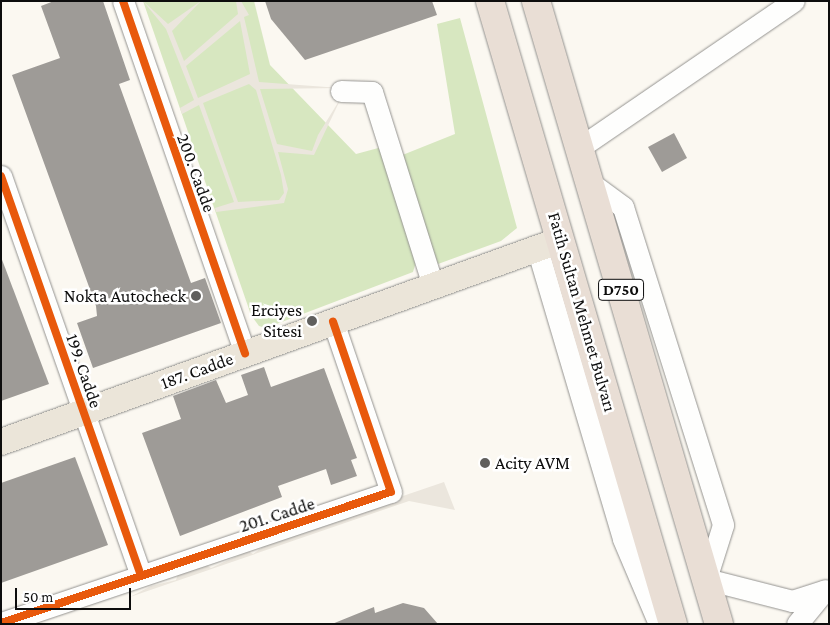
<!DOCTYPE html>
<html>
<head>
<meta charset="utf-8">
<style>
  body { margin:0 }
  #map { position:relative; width:830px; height:625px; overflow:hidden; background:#fbf8f1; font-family:"Crimson Pro",serif }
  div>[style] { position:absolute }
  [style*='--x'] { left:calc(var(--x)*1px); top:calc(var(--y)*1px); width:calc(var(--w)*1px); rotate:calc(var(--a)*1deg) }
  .forest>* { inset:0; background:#d7e7c0 }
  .plaza>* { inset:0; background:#ebe6dd }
  .building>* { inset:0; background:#9e9b97 }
  .roads { filter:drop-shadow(0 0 1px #949390) drop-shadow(0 0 1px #949390) }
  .minor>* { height:21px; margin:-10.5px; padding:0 10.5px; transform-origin:10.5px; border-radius:10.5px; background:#fefefd }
  .major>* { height:26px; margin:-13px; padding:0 13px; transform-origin:13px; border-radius:13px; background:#ebe5d9 }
  .highway>* { height:28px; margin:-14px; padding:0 14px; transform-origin:14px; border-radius:14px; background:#e9ded5 }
  .cycleway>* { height:8px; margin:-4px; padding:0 4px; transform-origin:4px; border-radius:4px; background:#e8590c }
  .dots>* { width:14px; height:14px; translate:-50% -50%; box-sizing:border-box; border:2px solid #fff; border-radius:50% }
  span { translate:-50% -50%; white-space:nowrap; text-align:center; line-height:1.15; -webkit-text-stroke:5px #fff; paint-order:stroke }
  .shield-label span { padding:1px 4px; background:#fff; border:1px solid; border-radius:4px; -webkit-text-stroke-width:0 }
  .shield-label { font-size:16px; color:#0d0d0d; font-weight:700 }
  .street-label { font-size:18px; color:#0d0d0d }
  .poi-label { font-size:18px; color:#0d0d0d }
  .right { translate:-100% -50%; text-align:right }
  .left { translate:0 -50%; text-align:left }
  .frame { position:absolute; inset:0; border:2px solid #0d0d0d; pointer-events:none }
  .scale { position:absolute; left:15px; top:588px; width:116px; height:22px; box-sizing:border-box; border:2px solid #0d0d0d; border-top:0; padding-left:6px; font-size:15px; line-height:18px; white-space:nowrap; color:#0d0d0d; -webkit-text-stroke:4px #fff; paint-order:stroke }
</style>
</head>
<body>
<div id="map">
  <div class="forest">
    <i style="clip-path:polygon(143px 1px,254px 1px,270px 65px,356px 154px,382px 147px,416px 262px,413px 272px,266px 328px,259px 326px,251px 315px)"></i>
    <i style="clip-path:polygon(460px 18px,517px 228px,501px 241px,438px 264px,400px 156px,455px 134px,437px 24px)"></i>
  </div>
  <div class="plaza">
    <i style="clip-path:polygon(evenodd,143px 1px,168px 24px,201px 1px,172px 31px,184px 61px,238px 14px,236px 1px,241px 1px,249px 15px,244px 17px,259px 82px,340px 88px,260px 89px,277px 144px,312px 151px,318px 135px,342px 96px,314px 155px,278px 152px,288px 189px,284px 203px,216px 212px,215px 208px,234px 202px,199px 105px,182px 114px,180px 108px,194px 100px,166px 29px,143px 1px,240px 21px,250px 74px,198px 98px,186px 66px,240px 21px,143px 1px,249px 84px,256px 90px,281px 175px,284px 193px,279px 200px,238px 202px,203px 103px,249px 84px)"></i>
    <i style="clip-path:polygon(444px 482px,455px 510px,409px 501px,130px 597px,151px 586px,176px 580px,178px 574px,205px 564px,211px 568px,248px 551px,253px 554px,271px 541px)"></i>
  </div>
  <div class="building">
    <i style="clip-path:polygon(54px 1px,103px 1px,130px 80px,119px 84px,191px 283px,205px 278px,221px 323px,93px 368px,77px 323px,97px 316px,96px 306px,12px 75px,60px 58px,41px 6px)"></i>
    <i style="clip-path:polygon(265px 1px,432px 1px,437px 15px,305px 60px,271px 19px)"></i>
    <i style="clip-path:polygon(674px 133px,687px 158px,662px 172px,648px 147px)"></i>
    <i style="clip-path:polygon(1px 257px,49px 384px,1px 401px)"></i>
    <i style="clip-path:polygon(264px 367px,271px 387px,324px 368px,357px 458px,351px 460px,357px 476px,331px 485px,326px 469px,278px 486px,282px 497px,180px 536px,142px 433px,181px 419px,173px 396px,216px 380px,226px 403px,248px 395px,241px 375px)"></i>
    <i style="clip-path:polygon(75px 457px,108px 545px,1px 583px,1px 483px)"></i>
    <i style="clip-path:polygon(403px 603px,424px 608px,438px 624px,332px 624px,374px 607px,375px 613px)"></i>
  </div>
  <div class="roads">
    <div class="minor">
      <i style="--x:123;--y:1;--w:373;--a:70.9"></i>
      <i style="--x:341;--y:91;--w:31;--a:2"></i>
      <i style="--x:372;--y:92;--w:202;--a:72.5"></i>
      <i style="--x:579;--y:148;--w:260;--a:-34.4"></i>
      <i style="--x:1;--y:176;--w:423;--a:70.7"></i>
      <i style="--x:589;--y:182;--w:42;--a:36.3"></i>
      <i style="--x:623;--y:207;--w:333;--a:72.5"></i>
      <i style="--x:723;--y:525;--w:57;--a:107.5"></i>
      <i style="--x:706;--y:579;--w:89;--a:14.3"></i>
      <i style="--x:792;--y:601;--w:35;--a:-18"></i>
      <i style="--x:537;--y:248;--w:303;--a:73.5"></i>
      <i style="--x:623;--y:539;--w:92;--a:67"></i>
      <i style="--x:1;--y:623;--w:411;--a:-18.6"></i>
      <i style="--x:391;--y:492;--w:180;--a:-108.8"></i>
      <i style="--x:797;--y:624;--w:43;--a:-50.7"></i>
    </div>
    <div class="major">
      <i style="--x:1;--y:442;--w:595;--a:-19.84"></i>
    </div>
    <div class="highway">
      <i style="--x:490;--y:1;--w:649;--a:73.63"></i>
      <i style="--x:536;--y:1;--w:649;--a:73.63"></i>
    </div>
  </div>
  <div class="cycleway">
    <i style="--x:123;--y:1;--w:373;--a:70.9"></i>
    <i style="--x:1;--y:176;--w:423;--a:70.7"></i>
    <i style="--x:1;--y:623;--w:411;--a:-18.6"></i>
    <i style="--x:391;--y:492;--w:180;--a:-108.8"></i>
  </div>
  <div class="dots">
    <i style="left:196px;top:296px;background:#605f5d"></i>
    <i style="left:312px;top:321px;background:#605f5d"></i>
    <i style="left:485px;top:463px;background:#605f5d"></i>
  </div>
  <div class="shield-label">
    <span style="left:621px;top:290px">D750</span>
  </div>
  <div class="street-label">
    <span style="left:196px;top:173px;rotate:70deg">200. Cadde</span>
    <span style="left:582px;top:312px;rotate:74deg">Fatih Sultan Mehmet Bulvarı</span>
    <span style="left:84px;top:371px;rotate:71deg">199. Cadde</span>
    <span style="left:197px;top:371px;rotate:-20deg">187. Cadde</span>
    <span style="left:277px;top:515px;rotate:-18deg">201. Cadde</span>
  </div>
  <div class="poi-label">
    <span class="right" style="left:186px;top:296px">Nokta Autocheck</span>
    <span class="right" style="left:302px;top:321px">Erciyes<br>Sitesi</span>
    <span class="left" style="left:495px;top:463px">Acity AVM</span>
  </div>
  <div class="frame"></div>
  <div class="scale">50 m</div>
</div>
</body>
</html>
